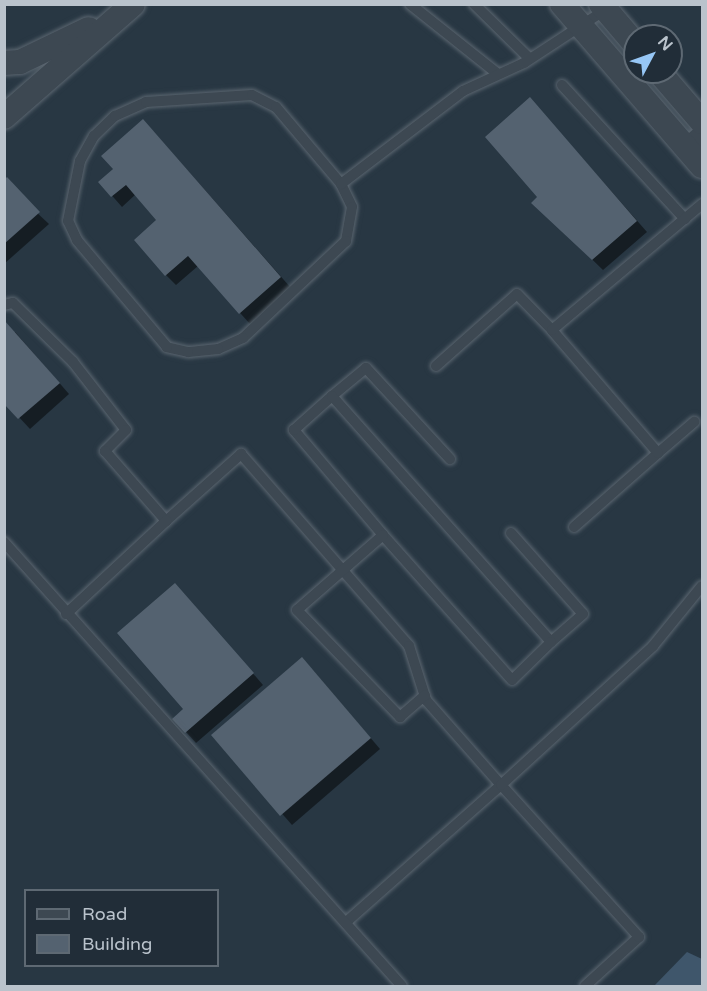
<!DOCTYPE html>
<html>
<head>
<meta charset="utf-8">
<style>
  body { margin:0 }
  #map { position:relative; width:707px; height:991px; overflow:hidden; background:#283743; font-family:"Varela Round",sans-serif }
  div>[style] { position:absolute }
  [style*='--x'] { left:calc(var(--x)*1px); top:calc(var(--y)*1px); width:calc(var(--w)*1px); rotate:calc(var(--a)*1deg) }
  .water>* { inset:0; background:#3f566b }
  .shadow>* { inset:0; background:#0007 }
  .building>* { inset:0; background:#546270 }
  .roads { filter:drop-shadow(0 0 2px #5b6670) drop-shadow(0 0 2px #5b6670) }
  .service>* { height:10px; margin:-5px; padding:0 5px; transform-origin:5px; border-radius:5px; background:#3d4852 }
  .minor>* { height:20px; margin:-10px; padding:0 10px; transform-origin:10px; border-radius:10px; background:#3d4852 }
  .tertiary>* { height:24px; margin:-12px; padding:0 12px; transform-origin:12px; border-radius:12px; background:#3d4852 }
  span { translate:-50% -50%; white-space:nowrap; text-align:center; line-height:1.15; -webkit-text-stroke:6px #212d38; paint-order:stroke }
  .frame { position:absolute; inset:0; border:6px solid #bac3cc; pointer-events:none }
  .legend { position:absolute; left:24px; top:889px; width:195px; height:78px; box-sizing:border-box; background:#212d38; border:2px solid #5e6973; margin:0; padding:8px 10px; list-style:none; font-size:18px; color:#bac3cc }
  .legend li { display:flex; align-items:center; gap:12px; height:30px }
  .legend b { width:30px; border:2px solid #5e6973 }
  .north { position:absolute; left:623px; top:24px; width:60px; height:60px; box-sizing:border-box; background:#212d38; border:2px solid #5e6973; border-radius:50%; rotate:49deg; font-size:16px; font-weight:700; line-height:24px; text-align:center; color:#bac3cc }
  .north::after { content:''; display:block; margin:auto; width:21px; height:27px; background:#96c6f5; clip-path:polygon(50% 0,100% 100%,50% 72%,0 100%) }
</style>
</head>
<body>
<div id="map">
  <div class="water">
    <i style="clip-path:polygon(687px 952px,702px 959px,702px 986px,654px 986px)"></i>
  </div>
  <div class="shadow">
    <i style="clip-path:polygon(540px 110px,647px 232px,603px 270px,534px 203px,540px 198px)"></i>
    <i style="clip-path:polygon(153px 131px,291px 288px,250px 324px,198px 266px,176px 285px,166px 275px,158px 220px,136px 194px,122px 207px,100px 182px)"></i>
    <i style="clip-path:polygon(4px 182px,49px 224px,4px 264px)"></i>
    <i style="clip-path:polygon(15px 332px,69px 394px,30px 429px,4px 401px)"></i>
    <i style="clip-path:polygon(185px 595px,263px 685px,196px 743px,174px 719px,185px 709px)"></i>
    <i style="clip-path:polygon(312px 669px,380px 749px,292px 825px,213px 735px)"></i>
  </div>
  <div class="building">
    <i style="clip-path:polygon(530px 97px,637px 221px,592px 260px,531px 203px,537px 197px,485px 137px)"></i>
    <i style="clip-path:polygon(143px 119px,281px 277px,239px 314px,188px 256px,165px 276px,134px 240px,156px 220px,126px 185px,111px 197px,98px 182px,113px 169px,101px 156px)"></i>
    <i style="clip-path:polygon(7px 177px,40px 212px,4px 244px,4px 180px)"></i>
    <i style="clip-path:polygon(4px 320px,60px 383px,18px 419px,4px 404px)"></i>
    <i style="clip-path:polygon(175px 583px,254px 673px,185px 733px,172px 719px,183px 709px,117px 633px)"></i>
    <i style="clip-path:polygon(302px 657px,371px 738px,280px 816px,211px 735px)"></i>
  </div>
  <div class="roads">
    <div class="service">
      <i style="--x:410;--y:4;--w:112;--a:38.5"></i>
      <i style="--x:474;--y:4;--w:78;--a:44.5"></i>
      <i style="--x:562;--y:85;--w:182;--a:47.5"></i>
      <i style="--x:341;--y:184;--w:25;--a:64"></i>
      <i style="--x:352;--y:207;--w:35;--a:100"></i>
      <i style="--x:346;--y:241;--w:141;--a:136.7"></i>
      <i style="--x:243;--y:338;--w:27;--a:156"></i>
      <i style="--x:218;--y:349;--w:30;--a:174"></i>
      <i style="--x:188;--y:352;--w:22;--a:-167"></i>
      <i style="--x:167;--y:347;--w:140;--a:-130.1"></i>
      <i style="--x:77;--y:240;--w:21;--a:-115"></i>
      <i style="--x:68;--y:221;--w:61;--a:-78.7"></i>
      <i style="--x:80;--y:161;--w:29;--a:-61"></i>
      <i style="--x:94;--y:136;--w:29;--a:-44"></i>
      <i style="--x:115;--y:116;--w:34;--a:-24"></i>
      <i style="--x:146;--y:102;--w:106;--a:-3.8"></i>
      <i style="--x:252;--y:95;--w:27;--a:27"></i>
      <i style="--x:276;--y:107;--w:101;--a:49.8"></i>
      <i style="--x:341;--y:184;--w:153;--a:-37.3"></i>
      <i style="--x:463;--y:91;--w:67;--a:-24.7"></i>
      <i style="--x:524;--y:63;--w:97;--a:-33.2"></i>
      <i style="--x:4;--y:305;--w:9;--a:-13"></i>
      <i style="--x:13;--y:303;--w:84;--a:44.5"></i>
      <i style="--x:73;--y:362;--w:86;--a:52.1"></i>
      <i style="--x:126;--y:430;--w:30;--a:135"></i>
      <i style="--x:105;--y:451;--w:93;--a:48.9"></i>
      <i style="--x:166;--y:521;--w:101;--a:-41.8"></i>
      <i style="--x:241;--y:454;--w:255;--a:48.8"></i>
      <i style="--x:409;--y:646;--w:57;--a:72.5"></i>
      <i style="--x:426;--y:700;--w:113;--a:48.6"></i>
      <i style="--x:501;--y:785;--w:207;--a:138.5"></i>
      <i style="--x:436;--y:366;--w:108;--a:-41.6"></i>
      <i style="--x:517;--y:294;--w:50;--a:45.8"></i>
      <i style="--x:332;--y:396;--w:44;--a:-39.5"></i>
      <i style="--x:366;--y:368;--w:124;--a:47.3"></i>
      <i style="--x:658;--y:453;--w:48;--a:-40.7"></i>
      <i style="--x:574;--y:527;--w:112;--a:-41.4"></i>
      <i style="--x:658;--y:453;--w:162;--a:-130.8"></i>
      <i style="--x:552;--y:330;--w:196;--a:-40"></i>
      <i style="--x:511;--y:533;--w:108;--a:48.4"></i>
      <i style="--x:583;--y:614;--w:43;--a:138.8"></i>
      <i style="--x:383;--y:535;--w:138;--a:-130.3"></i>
      <i style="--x:294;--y:430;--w:51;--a:-41.8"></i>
      <i style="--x:332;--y:396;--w:329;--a:48.3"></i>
      <i style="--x:551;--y:642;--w:54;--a:135.7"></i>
      <i style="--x:512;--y:680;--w:194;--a:-131.7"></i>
      <i style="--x:383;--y:535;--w:114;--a:138.9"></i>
      <i style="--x:297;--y:610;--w:149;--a:46.1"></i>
      <i style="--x:400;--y:717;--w:33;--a:-41"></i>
      <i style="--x:4;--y:542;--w:596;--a:48.13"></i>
      <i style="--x:66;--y:614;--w:137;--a:-42.9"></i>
      <i style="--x:585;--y:986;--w:73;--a:-42.2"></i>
      <i style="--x:639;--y:937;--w:205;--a:-132.2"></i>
      <i style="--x:501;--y:785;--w:206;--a:-42.4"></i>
      <i style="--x:653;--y:646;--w:77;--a:-50.8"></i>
    </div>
    <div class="minor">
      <i style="--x:687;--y:148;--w:20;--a:-41"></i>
    </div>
    <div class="tertiary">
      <i style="--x:562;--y:4;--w:214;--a:49.2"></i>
      <i style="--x:601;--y:4;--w:52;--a:49.6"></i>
      <i style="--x:4;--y:63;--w:16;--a:-4"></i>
      <i style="--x:20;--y:62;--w:76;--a:-25.6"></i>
      <i style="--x:659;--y:72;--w:66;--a:49.3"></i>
      <i style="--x:4;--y:117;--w:171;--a:-41.2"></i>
    </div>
  </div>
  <div class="frame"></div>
  <ul class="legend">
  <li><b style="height:8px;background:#3d4852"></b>Road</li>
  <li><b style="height:16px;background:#546270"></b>Building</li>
  </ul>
  <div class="north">N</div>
</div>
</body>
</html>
